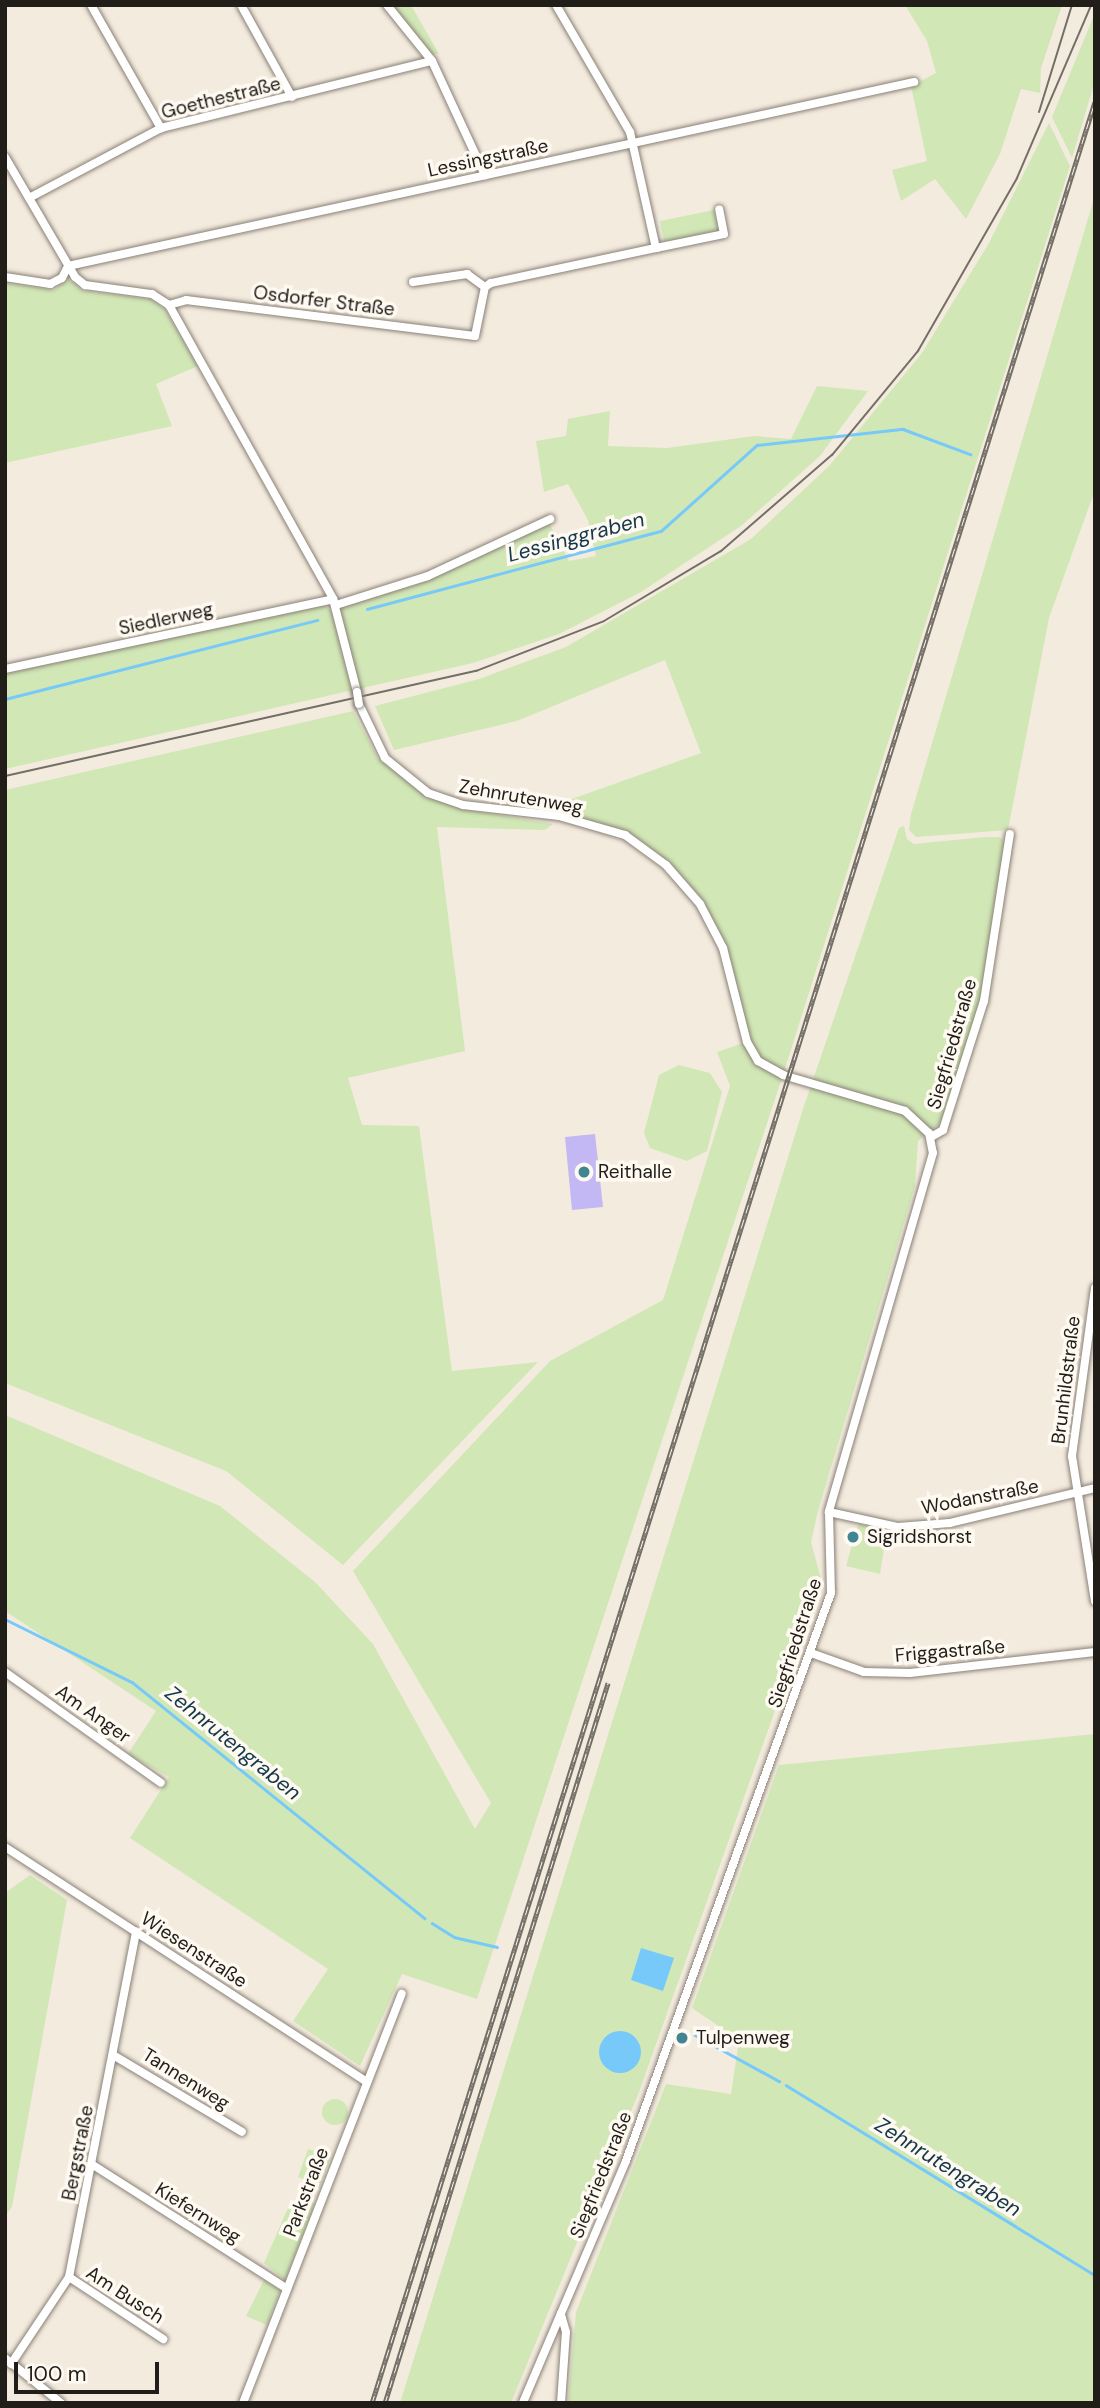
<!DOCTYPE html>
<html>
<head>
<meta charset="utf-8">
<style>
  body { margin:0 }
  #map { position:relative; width:1100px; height:2408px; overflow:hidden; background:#f4ebdf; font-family:"DM Sans",sans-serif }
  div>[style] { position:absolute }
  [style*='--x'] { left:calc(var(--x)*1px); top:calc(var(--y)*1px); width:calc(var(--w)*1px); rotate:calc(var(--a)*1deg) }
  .green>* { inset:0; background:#d1e7b6 }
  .round { border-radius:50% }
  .water>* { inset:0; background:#76c9f8 }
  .stream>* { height:2.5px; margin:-1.25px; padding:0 1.25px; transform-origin:1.25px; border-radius:1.25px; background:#76c9f8 }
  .building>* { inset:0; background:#c3b8f4 }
  .roads { filter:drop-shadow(0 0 2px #898176) drop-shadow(0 0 2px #898176) }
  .street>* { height:8px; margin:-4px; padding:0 4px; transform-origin:4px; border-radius:4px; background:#fff }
  .tram>* { height:2px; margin:-1px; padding:0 1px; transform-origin:1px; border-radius:1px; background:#736e66 }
  .rail>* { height:5px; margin-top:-2.5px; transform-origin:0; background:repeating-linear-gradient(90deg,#fef9f1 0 8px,#736e66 0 16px); box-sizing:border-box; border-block:2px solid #736e66 }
  .bridges { filter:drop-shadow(0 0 2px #898176) drop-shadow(0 0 2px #898176) }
  .street-bridge>* { height:8px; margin:-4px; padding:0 4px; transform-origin:4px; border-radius:4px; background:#fff }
  .dots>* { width:19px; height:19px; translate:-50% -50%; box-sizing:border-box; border:4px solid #fef9f1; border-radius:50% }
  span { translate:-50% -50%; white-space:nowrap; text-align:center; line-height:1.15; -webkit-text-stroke:7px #fef9f1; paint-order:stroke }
  .street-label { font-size:19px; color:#211e19 }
  .poi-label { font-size:19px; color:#211e19 }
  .left { translate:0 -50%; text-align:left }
  .water-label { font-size:21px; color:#14384c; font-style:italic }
  .frame { position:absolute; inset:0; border:7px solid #211e19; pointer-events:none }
  .scale { position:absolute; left:14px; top:2362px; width:145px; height:32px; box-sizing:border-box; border:4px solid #211e19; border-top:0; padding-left:9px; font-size:21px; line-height:24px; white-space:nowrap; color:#211e19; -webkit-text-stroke:5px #fef9f1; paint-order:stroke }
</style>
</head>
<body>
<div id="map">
  <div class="green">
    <i style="clip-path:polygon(392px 5px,411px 5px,439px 54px,431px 54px)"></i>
    <i style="clip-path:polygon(905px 5px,1062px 5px,1041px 68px,1040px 93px,1021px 89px,1000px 154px,966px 219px,935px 179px,901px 201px,892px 170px,927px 161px,911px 86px,936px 73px,927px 41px)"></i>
    <i style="clip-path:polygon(1095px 13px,1095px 81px,1072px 158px,1052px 117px)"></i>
    <i style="clip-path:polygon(1049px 123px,1070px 166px,783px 1075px,477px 1999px,402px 1974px,360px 2066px,293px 2021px,328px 1969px,130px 1838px,169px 1777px,128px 1754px,156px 1711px,5px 1611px,5px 1415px,220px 1506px,315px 1582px,373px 1644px,475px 1829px,491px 1803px,353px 1571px,550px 1361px,663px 1300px,730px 1086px,717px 1052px,746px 1042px,723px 948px,700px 903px,666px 865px,625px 835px,559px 816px,558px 804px,701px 753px,665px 660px,517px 721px,394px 750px,375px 706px,479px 679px,566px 647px,751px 539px,830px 465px,922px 353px,989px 243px)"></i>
    <i style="clip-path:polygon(1095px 195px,1095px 490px,1049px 618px,1008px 830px,916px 837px,909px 830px,911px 814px)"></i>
    <i style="clip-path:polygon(714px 210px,718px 231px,664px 242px,660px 221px)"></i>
    <i style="clip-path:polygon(68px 279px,83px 291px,150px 299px,165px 310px,198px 366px,156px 384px,172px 426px,5px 463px,5px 283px,54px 290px)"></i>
    <i style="clip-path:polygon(817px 386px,868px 391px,820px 456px,741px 526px,641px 592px,559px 634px,473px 663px,5px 769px,5px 673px,323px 605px,331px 611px,430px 578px,549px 523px,569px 561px,596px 556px,588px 520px,568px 484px,544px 492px,536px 441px,566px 436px,568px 419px,610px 411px,608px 446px,667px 448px,754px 436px,791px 439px)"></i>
    <i style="clip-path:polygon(353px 711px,378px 758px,425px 796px,463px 809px,553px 824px,545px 830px,437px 827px,465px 1051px,348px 1078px,362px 1125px,419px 1126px,452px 1371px,538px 1362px,343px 1565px,226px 1471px,5px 1383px,5px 790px)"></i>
    <i style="clip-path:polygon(904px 826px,907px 839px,914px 844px,985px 837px,1000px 837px,1006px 843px,981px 1001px,941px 1122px,918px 1141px,915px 1186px,818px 1511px,811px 1542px,821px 1579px,811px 1610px,639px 2092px,511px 2403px,400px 2403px,803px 1109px,899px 828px)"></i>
    <i style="clip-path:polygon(679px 1065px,710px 1073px,722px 1092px,707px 1151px,687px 1161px,650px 1148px,644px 1133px,659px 1075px)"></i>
    <i style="clip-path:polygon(858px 1524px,887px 1530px,880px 1574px,846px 1566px)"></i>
    <i style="clip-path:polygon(1095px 1734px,1095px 2403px,568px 2403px,576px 2312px,666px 2084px,731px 2094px,739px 2040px,692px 2008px,779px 1765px)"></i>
    <i style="clip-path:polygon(30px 1875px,67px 1900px,12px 2207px,5px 2216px,5px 1893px)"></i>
    <i class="round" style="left:322px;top:2099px;width:26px;height:26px"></i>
    <i style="clip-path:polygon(308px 2149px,331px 2156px,320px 2186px,298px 2177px)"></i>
    <i style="clip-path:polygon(308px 2200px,315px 2204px,285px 2280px,264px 2263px,287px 2210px)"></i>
    <i style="clip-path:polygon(264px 2280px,280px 2290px,267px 2325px,246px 2316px)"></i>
  </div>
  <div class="water">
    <i style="clip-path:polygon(641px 1948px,674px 1958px,663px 1991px,631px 1980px)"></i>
    <i class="round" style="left:599px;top:2031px;width:42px;height:42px"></i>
  </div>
  <div class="stream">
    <i style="--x:367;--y:609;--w:304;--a:-14.9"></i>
    <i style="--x:661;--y:531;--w:129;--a:-41.9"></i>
    <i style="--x:757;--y:445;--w:147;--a:-6.3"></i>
    <i style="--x:903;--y:429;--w:72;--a:20.5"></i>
    <i style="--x:5;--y:699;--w:322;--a:-14.2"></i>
    <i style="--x:5;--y:1619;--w:142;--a:26.4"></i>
    <i style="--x:132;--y:1682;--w:376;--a:38.9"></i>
    <i style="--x:432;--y:1923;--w:26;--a:32"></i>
    <i style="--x:454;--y:1937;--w:44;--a:13.1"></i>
    <i style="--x:695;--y:2035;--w:96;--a:28.7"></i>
    <i style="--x:786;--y:2085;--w:363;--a:31.6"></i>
  </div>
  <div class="building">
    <i style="clip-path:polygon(595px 1134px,603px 1207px,572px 1210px,565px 1137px)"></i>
  </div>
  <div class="roads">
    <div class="street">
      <i style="--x:91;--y:5;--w:142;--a:60.4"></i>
      <i style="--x:241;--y:5;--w:105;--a:61"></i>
      <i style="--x:387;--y:5;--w:72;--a:51.2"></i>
      <i style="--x:432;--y:61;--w:126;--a:65.1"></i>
      <i style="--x:556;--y:5;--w:147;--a:59.8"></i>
      <i style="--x:630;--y:132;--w:119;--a:77.4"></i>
      <i style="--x:656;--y:248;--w:69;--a:-11.6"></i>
      <i style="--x:724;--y:234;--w:25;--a:-101"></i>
      <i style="--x:5;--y:157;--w:139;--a:59.7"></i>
      <i style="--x:75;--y:277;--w:13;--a:39"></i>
      <i style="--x:85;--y:285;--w:68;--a:7.7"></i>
      <i style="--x:152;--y:294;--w:20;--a:33"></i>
      <i style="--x:169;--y:305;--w:337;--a:60.8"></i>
      <i style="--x:333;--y:599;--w:96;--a:75.5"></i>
      <i style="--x:29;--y:198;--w:149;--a:-27.9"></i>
      <i style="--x:161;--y:128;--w:279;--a:-13.9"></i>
      <i style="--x:68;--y:266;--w:866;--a:-12.27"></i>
      <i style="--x:5;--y:277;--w:46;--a:8.8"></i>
      <i style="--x:50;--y:284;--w:13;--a:-27"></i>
      <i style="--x:62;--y:278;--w:13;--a:-63"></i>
      <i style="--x:413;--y:282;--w:55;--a:-8.4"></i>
      <i style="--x:467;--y:274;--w:22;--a:36"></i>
      <i style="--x:169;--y:305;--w:18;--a:-16"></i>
      <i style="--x:186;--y:300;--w:291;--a:7.1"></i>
      <i style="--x:475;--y:336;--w:50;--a:-78.5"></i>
      <i style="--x:485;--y:287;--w:7;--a:-34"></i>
      <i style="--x:491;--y:283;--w:169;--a:-12"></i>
      <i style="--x:336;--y:605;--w:96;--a:-17.5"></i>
      <i style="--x:428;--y:576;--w:135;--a:-25"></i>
      <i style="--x:5;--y:669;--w:335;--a:-12"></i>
      <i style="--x:359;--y:704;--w:60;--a:64.3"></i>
      <i style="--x:385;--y:758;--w:55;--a:39.1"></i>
      <i style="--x:428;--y:793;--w:37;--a:19"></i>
      <i style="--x:463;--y:805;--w:97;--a:6.5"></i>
      <i style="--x:559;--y:816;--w:69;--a:16.1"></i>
      <i style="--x:625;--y:835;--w:51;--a:36.2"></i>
      <i style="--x:666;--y:865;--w:52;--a:48.9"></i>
      <i style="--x:700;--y:904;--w:50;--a:62.4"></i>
      <i style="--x:723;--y:948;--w:97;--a:75.7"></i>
      <i style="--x:747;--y:1042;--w:22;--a:60"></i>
      <i style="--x:758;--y:1061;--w:29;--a:29"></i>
      <i style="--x:783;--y:1075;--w:127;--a:16.4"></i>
      <i style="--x:905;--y:1111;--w:33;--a:43"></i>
      <i style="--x:929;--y:1133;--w:20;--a:79"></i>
      <i style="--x:933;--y:1153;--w:374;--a:106.2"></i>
      <i style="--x:829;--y:1512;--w:81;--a:88.6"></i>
      <i style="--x:831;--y:1593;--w:604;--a:109.85"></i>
      <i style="--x:626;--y:2161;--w:263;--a:113.1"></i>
      <i style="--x:931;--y:1137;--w:14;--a:-30"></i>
      <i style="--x:943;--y:1130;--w:135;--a:-72.4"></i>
      <i style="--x:984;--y:1001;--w:169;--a:-81.2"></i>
      <i style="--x:1095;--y:1288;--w:170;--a:97.8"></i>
      <i style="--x:1072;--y:1456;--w:147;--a:81"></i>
      <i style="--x:829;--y:1512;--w:71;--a:12.3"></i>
      <i style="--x:898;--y:1527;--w:52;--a:-4.4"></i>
      <i style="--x:950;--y:1523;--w:149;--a:-13.6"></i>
      <i style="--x:811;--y:1653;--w:56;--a:19.7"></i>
      <i style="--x:864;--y:1672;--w:46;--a:1.2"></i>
      <i style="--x:910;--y:1673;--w:186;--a:-6.5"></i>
      <i style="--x:5;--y:1672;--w:191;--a:35.4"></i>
      <i style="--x:5;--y:1847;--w:430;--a:33"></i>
      <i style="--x:113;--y:2055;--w:150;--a:30.8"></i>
      <i style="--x:93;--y:2165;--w:229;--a:32.5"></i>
      <i style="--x:69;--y:2277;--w:113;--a:33.4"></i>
      <i style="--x:5;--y:2358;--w:72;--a:38.8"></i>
      <i style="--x:11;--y:2364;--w:105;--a:-56.3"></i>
      <i style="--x:69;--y:2277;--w:352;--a:-79"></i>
      <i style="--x:243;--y:2403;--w:439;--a:-68.8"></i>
      <i style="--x:561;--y:2403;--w:71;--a:-86"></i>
      <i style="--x:566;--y:2332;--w:19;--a:-106"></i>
    </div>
  </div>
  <div class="tram">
    <i style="--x:1039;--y:112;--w:112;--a:-72.9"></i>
    <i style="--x:5;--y:776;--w:483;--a:-12.6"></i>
    <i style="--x:476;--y:671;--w:137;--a:-21.3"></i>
    <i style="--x:604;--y:621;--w:136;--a:-30.9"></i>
    <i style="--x:721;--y:551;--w:147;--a:-40.9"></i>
    <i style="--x:832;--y:455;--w:135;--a:-50.4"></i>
    <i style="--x:918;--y:351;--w:199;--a:-60.2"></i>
    <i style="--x:1017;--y:178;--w:188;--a:-66.8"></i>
  </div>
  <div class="rail">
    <i style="--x:372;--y:2403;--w:2412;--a:-72.56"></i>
    <i style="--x:385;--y:2403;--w:754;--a:-72.79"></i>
  </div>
  <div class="bridges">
    <div class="street-bridge">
      <i style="--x:357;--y:692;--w:12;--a:81"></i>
    </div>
  </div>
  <div class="dots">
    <i style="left:584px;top:1172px;background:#418593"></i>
    <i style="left:853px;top:1537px;background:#418593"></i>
    <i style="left:682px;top:2038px;background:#418593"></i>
  </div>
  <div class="street-label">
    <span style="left:221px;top:98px;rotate:-14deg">Goethestraße</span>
    <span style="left:488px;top:158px;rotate:-12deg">Lessingstraße</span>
    <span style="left:324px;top:301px;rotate:7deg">Osdorfer Straße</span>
    <span style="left:166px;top:619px;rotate:-12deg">Siedlerweg</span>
    <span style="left:521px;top:797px;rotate:10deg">Zehnrutenweg</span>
    <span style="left:952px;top:1044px;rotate:-74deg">Siegfriedstraße</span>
    <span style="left:1066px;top:1380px;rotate:-83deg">Brunhildstraße</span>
    <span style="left:980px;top:1497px;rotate:-11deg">Wodanstraße</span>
    <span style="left:795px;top:1643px;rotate:-72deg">Siegfriedstraße</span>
    <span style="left:950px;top:1651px;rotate:-5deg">Friggastraße</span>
    <span style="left:93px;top:1714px;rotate:35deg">Am Anger</span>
    <span style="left:194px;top:1950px;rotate:33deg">Wiesenstraße</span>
    <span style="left:186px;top:2079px;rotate:32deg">Tannenweg</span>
    <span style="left:78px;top:2153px;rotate:-79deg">Bergstraße</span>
    <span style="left:601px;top:2175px;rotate:-68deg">Siegfriedstraße</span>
    <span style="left:306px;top:2192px;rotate:-69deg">Parkstraße</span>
    <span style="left:198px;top:2213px;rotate:32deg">Kiefernweg</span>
    <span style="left:125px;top:2295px;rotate:33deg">Am Busch</span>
  </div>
  <div class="poi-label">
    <span class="left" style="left:598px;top:1172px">Reithalle</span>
    <span class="left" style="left:867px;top:1537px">Sigridshorst</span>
    <span class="left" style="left:696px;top:2038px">Tulpenweg</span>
  </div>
  <div class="water-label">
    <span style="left:576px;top:537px;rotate:-15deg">Lessinggraben</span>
    <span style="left:233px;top:1743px;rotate:39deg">Zehnrutengraben</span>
    <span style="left:948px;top:2167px;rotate:32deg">Zehnrutengraben</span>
  </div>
  <div class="frame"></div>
  <div class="scale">100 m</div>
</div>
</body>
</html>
